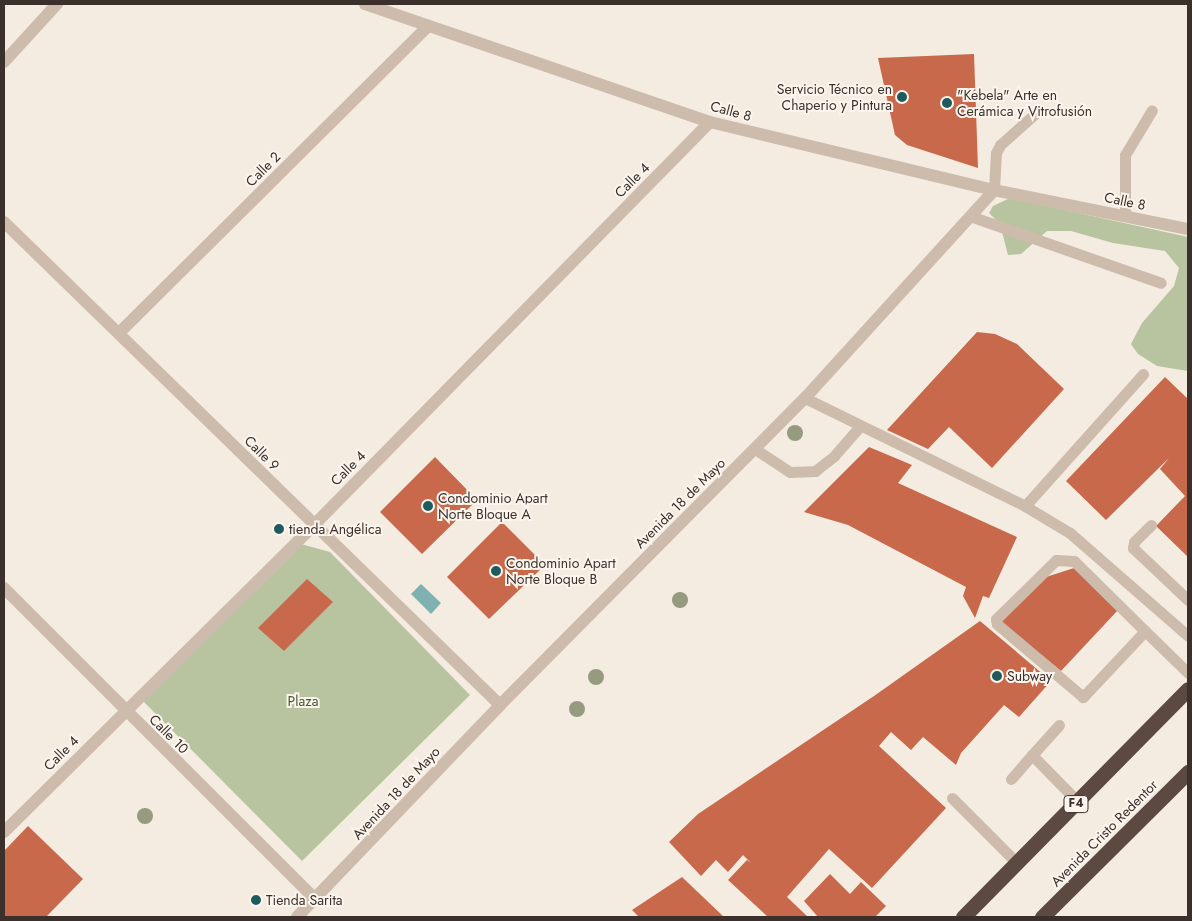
<!DOCTYPE html>
<html>
<head>
<meta charset="utf-8">
<style>
  body { margin:0 }
  #map { position:relative; width:1192px; height:921px; overflow:hidden; background:#f4ebe1; font-family:Jost,sans-serif }
  div>[style] { position:absolute }
  [style*='--x'] { left:calc(var(--x)*1px); top:calc(var(--y)*1px); width:calc(var(--w)*1px); rotate:calc(var(--a)*1deg) }
  .green>* { inset:0; background:#b8c4a0 }
  .water>* { inset:0; background:#7fb0b2 }
  .building>* { inset:0; background:#c8694b }
  .lane>* { height:11px; margin:-5.5px; padding:0 5.5px; transform-origin:5.5px; border-radius:5.5px; background:#cdbbac }
  .street>* { height:12px; margin:-6px; padding:0 6px; transform-origin:6px; border-radius:6px; background:#cdbbac }
  .highway>* { height:15px; margin:-7.5px; padding:0 7.5px; transform-origin:7.5px; border-radius:7.5px; background:#5c4a42 }
  .trees>* { width:16px; height:16px; margin:-8px; border-radius:50%; background:#969b7f }
  .dots>* { width:14px; height:14px; translate:-50% -50%; box-sizing:border-box; border:2px solid #fbf5ee; border-radius:50% }
  span { translate:-50% -50%; white-space:nowrap; text-align:center; line-height:1.15; -webkit-text-stroke:4px #fbf5ee; paint-order:stroke }
  .shield-label span { padding:1px 4px; background:#fbf5ee; border:1px solid; border-radius:4px; -webkit-text-stroke-width:0 }
  .shield-label { font-size:12px; color:#3b302b; font-weight:700 }
  .poi-label { font-size:14px; color:#3b302b }
  .right { translate:-100% -50%; text-align:right }
  .left { translate:0 -50%; text-align:left }
  .street-label { font-size:14px; color:#3b302b }
  .park-label { font-size:14px; color:#4a5a2e }
  .frame { position:absolute; inset:0; border:5px solid #3b302b; pointer-events:none }
</style>
</head>
<body>
<div id="map">
  <div class="green">
    <i style="clip-path:polygon(1010px 198px,1188px 237px,1188px 371px,1157px 366px,1138px 354px,1131px 344px,1142px 323px,1174px 286px,1179px 268px,1165px 251px,1113px 243px,1071px 231px,1047px 231px,1021px 254px,1008px 255px,1000px 224px,989px 213px,993px 206px)"></i>
    <i style="clip-path:polygon(301px 544px,330px 552px,470px 695px,302px 861px,142px 700px)"></i>
  </div>
  <div class="water">
    <i style="clip-path:polygon(421px 584px,441px 603px,431px 614px,411px 594px)"></i>
  </div>
  <div class="building">
    <i style="clip-path:polygon(974px 54px,978px 168px,907px 145px,895px 135px,878px 58px)"></i>
    <i style="clip-path:polygon(977px 332px,995px 334px,1017px 344px,1064px 389px,992px 468px,949px 427px,928px 449px,887px 430px)"></i>
    <i style="clip-path:polygon(1165px 377px,1188px 399px,1188px 557px,1156px 526px,1185px 496px,1160px 469px,1169px 458px,1106px 520px,1066px 481px)"></i>
    <i style="clip-path:polygon(869px 447px,912px 465px,898px 483px,1017px 537px,989px 598px,983px 596px,975px 618px,963px 596px,966px 587px,848px 525px,804px 512px)"></i>
    <i style="clip-path:polygon(435px 457px,477px 500px,422px 554px,380px 512px)"></i>
    <i style="clip-path:polygon(502px 522px,545px 565px,489px 619px,447px 577px)"></i>
    <i style="clip-path:polygon(1074px 568px,1119px 609px,1061px 671px,999px 620px,1043px 578px)"></i>
    <i style="clip-path:polygon(307px 579px,333px 602px,284px 651px,258px 628px)"></i>
    <i style="clip-path:polygon(980px 621px,1051px 681px,1019px 717px,1004px 705px,961px 753px,956px 765px,923px 737px,911px 750px,891px 732px,879px 746px,946px 808px,872px 888px,829px 849px,787px 897px,808px 917px,768px 917px,728px 880px,747px 860px,751px 863px,743px 855px,728px 872px,716px 860px,701px 876px,669px 842px,698px 814px,874px 696px)"></i>
    <i style="clip-path:polygon(28px 826px,83px 879px,46px 917px,4px 917px,4px 851px)"></i>
    <i style="clip-path:polygon(830px 874px,850px 894px,861px 882px,886px 906px,875px 917px,818px 917px,804px 901px)"></i>
    <i style="clip-path:polygon(682px 877px,724px 917px,639px 917px,632px 910px)"></i>
  </div>
  <div class="lane">
    <i style="--x:994;--y:190;--w:37;--a:-87"></i>
    <i style="--x:996;--y:153;--w:9;--a:-63"></i>
    <i style="--x:1000;--y:145;--w:50;--a:-41.7"></i>
    <i style="--x:970;--y:216;--w:202;--a:19.3"></i>
    <i style="--x:1125;--y:216;--w:61;--a:-90"></i>
    <i style="--x:1125;--y:155;--w:52;--a:-59"></i>
    <i style="--x:805;--y:398;--w:245;--a:26.1"></i>
    <i style="--x:1025;--y:506;--w:52;--a:31"></i>
    <i style="--x:1070;--y:533;--w:157;--a:41.1"></i>
    <i style="--x:755;--y:449;--w:42;--a:33.3"></i>
    <i style="--x:790;--y:472;--w:25;--a:-2"></i>
    <i style="--x:815;--y:471;--w:24;--a:-38"></i>
    <i style="--x:834;--y:456;--w:40;--a:-49"></i>
    <i style="--x:1025;--y:506;--w:177;--a:-48.2"></i>
    <i style="--x:1151;--y:525;--w:24;--a:135"></i>
    <i style="--x:1134;--y:542;--w:6;--a:99"></i>
    <i style="--x:1133;--y:548;--w:76;--a:43.4"></i>
    <i style="--x:1145;--y:631;--w:91;--a:133.2"></i>
    <i style="--x:1083;--y:697;--w:113;--a:-139.7"></i>
    <i style="--x:997;--y:624;--w:5;--a:-101"></i>
    <i style="--x:996;--y:619;--w:84;--a:-44.5"></i>
    <i style="--x:1056;--y:560;--w:18;--a:3"></i>
    <i style="--x:1074;--y:561;--w:100;--a:44.6"></i>
    <i style="--x:1145;--y:631;--w:60;--a:44.3"></i>
    <i style="--x:1059;--y:725;--w:40;--a:132"></i>
    <i style="--x:1032;--y:755;--w:66;--a:45.6"></i>
    <i style="--x:1011;--y:779;--w:32;--a:-49"></i>
    <i style="--x:952;--y:798;--w:92;--a:45"></i>
  </div>
  <div class="street">
    <i style="--x:365;--y:4;--w:365;--a:18.9"></i>
    <i style="--x:710;--y:122;--w:292;--a:13.5"></i>
    <i style="--x:994;--y:190;--w:198;--a:11.4"></i>
    <i style="--x:4;--y:62;--w:79;--a:-47.6"></i>
    <i style="--x:4;--y:222;--w:692;--a:44.24"></i>
    <i style="--x:120;--y:332;--w:434;--a:-44.8"></i>
    <i style="--x:4;--y:588;--w:441;--a:45"></i>
    <i style="--x:4;--y:832;--w:435;--a:-44.7"></i>
    <i style="--x:313;--y:526;--w:566;--a:-45.5"></i>
    <i style="--x:297;--y:917;--w:294;--a:-46.2"></i>
    <i style="--x:500;--y:705;--w:433;--a:-45.2"></i>
    <i style="--x:805;--y:398;--w:281;--a:-47.7"></i>
  </div>
  <div class="highway">
    <i style="--x:963;--y:917;--w:320;--a:-45.4"></i>
    <i style="--x:1042;--y:917;--w:206;--a:-44.8"></i>
  </div>
  <div class="trees">
    <i style="left:795px;top:433px"></i>
    <i style="left:680px;top:600px"></i>
    <i style="left:596px;top:677px"></i>
    <i style="left:577px;top:709px"></i>
    <i style="left:145px;top:816px"></i>
  </div>
  <div class="dots">
    <i style="left:902px;top:97px;background:#1f5a5e"></i>
    <i style="left:947px;top:103px;background:#1f5a5e"></i>
    <i style="left:428px;top:506px;background:#1f5a5e"></i>
    <i style="left:279px;top:529px;background:#1f5a5e"></i>
    <i style="left:496px;top:571px;background:#1f5a5e"></i>
    <i style="left:997px;top:676px;background:#1f5a5e"></i>
    <i style="left:256px;top:900px;background:#1f5a5e"></i>
  </div>
  <div class="shield-label">
    <span style="left:1076px;top:804px">F4</span>
  </div>
  <div class="poi-label">
    <span class="right" style="left:892px;top:97px">Servicio Técnico en<br>Chaperio y Pintura</span>
    <span class="left" style="left:957px;top:103px">"Kebela" Arte en<br>Cerámica y Vitrofusión</span>
    <span class="left" style="left:438px;top:506px">Condominio Apart<br>Norte Bloque A</span>
    <span class="left" style="left:289px;top:529px">tienda Angélica</span>
    <span class="left" style="left:506px;top:571px">Condominio Apart<br>Norte Bloque B</span>
    <span class="left" style="left:1007px;top:676px">Subway</span>
    <span class="left" style="left:266px;top:900px">Tienda Sarita</span>
  </div>
  <div class="street-label">
    <span style="left:731px;top:111px;rotate:15deg">Calle 8</span>
    <span style="left:263px;top:169px;rotate:-45deg">Calle 2</span>
    <span style="left:632px;top:180px;rotate:-45deg">Calle 4</span>
    <span style="left:1125px;top:201px;rotate:12deg">Calle 8</span>
    <span style="left:262px;top:453px;rotate:45deg">Calle 9</span>
    <span style="left:348px;top:468px;rotate:-45deg">Calle 4</span>
    <span style="left:680px;top:503px;rotate:-45deg">Avenida 18 de Mayo</span>
    <span style="left:169px;top:734px;rotate:45deg">Calle 10</span>
    <span style="left:61px;top:753px;rotate:-45deg">Calle 4</span>
    <span style="left:396px;top:793px;rotate:-47deg">Avenida 18 de Mayo</span>
    <span style="left:1104px;top:833px;rotate:-45deg">Avenida Cristo Redentor</span>
  </div>
  <div class="park-label">
    <span style="left:303px;top:701px">Plaza</span>
  </div>
  <div class="frame"></div>
</div>
</body>
</html>
